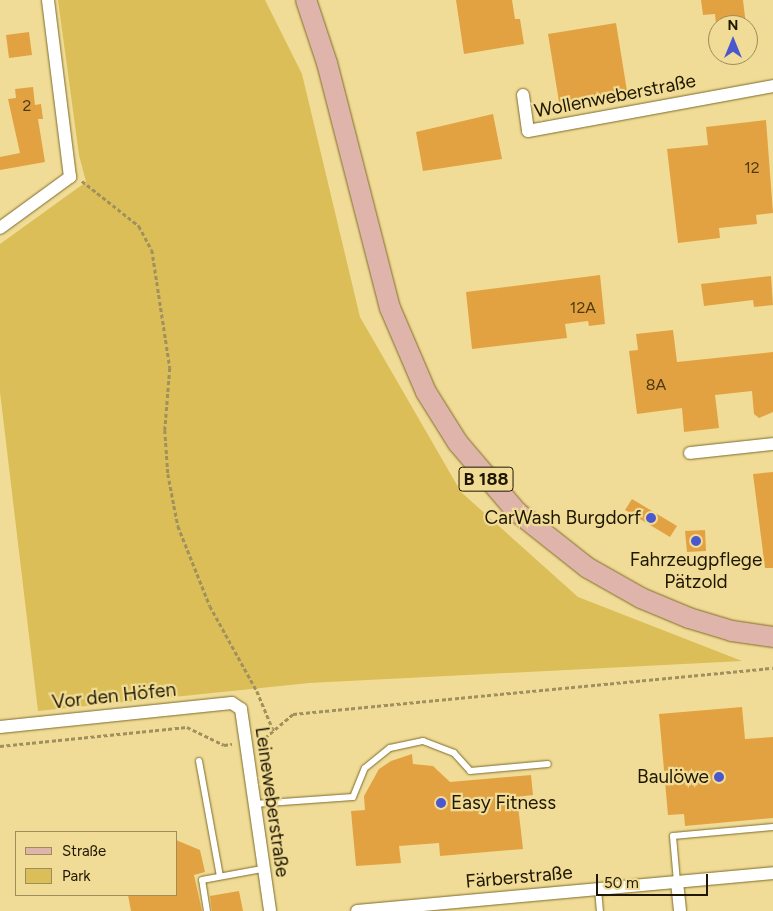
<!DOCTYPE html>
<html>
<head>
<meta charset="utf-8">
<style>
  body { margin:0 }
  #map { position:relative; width:773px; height:911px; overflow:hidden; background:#f0dc97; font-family:Figtree,sans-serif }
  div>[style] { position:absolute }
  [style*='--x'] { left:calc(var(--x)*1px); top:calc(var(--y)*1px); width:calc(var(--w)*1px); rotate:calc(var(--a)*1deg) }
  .green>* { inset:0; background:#dbbe57 }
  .building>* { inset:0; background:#e2a242 }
  .path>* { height:2.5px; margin-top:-1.25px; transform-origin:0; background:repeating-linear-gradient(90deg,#a0905d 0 4px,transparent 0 6.5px) }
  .roads { filter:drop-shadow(0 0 1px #7f6c28) drop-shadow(0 0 1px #7f6c28) }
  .lane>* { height:6px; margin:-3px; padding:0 3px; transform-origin:3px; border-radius:3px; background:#fff }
  .street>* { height:12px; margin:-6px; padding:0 6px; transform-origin:6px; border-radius:6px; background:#fff }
  .primary>* { height:20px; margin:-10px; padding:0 10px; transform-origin:10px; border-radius:10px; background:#dfb4aa }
  .dots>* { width:14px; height:14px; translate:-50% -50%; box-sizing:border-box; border:2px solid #f0dc97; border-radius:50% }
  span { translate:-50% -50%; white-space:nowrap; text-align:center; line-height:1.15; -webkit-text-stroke:4.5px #f0dc97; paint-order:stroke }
  .number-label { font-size:16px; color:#503a10 }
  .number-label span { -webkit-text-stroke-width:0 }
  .shield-label span { padding:1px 4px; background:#f0dc97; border:1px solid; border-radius:4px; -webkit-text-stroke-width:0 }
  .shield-label { font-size:18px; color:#1f1700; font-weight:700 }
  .street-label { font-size:19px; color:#1f1700 }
  .poi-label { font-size:19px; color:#1f1700 }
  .right { translate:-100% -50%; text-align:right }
  .left { translate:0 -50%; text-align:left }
  .legend { position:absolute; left:15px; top:831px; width:162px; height:65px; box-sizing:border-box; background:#f0dc97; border:1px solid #9c8d5b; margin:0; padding:6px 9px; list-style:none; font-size:15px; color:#1f1700 }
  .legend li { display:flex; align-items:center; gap:10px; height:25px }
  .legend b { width:25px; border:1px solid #9c8d5b }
  .north { position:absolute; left:708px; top:15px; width:50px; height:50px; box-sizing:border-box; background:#f0dc97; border:1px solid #9c8d5b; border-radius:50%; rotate:0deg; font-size:14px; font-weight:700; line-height:20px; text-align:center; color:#1f1700 }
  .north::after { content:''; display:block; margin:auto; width:18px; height:22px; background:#4b58cd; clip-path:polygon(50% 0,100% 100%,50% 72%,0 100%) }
  .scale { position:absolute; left:596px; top:874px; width:112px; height:22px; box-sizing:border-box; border:2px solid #1f1700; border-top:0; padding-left:6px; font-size:15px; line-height:18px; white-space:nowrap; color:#1f1700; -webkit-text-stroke:4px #f0dc97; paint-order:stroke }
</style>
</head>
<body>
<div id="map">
  <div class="green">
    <i style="clip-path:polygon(58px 0,265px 0,302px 74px,360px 317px,461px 492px,578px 597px,742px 661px,309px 683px,38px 711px,0 392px,0 244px,86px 182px,79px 155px)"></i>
  </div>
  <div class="building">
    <i style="clip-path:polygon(456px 0,512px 0,515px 19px,520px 19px,524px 44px,464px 54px)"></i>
    <i style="clip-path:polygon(701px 0,743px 0,746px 25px,716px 25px,715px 14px,703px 15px)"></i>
    <i style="clip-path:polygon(616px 23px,627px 91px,559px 102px,548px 34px)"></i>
    <i style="clip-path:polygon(29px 32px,32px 55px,9px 58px,6px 35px)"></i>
    <i style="clip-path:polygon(33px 87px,35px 105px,41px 104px,43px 119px,38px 119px,45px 162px,0 170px,0 157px,20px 153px,8px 99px,16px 98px,15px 89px)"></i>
    <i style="clip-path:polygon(493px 114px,502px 159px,423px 171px,416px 132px)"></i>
    <i style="clip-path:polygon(766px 120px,773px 213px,756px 215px,757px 224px,719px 228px,720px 238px,678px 243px,667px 149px,708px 145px,706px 127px)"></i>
    <i style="clip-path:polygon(600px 275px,605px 324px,589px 326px,588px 321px,565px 324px,567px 338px,472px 349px,466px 292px)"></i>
    <i style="clip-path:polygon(771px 276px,773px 305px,754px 307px,753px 300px,704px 306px,701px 284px)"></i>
    <i style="clip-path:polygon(673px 330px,677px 362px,773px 352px,773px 412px,759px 418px,754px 414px,752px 391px,715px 395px,719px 428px,684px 432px,682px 408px,637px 414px,629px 351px,638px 350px,636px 334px)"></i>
    <i style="clip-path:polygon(773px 472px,773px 568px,765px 568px,753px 474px)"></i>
    <i style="clip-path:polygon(632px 499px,677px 526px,670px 537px,625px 510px)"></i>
    <i style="clip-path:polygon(705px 530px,706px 551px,687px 552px,685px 531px)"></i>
    <i style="clip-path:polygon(742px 707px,745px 739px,773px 737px,773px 818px,685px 826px,684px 814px,668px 815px,659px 714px)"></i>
    <i style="clip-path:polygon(412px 754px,413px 764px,433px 766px,450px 782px,531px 775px,533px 795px,517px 797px,523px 849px,440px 856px,439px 843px,399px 846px,401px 863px,356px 866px,351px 811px,365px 810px,364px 796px,379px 769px,391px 761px)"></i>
    <i style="clip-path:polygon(176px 840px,200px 850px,205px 872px,194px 875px,202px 911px,131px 911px,128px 895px,176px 895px)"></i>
    <i style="clip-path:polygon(239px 891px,243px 911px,212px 911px,210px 896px)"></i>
  </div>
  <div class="path">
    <i style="--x:82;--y:181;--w:73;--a:38.3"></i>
    <i style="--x:139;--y:226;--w:27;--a:62"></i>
    <i style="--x:152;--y:250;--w:119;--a:81.3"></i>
    <i style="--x:170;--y:368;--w:62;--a:94.6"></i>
    <i style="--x:165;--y:430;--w:44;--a:86.1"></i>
    <i style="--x:168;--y:474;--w:53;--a:79.1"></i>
    <i style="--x:178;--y:526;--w:86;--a:68.2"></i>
    <i style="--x:210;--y:606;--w:97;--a:61.1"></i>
    <i style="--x:257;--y:691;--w:44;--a:67.5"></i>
    <i style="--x:260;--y:742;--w:43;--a:-40.3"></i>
    <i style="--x:293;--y:714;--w:482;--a:-5.5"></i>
    <i style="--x:0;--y:746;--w:188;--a:-5.8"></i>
    <i style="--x:187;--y:727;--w:41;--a:25.9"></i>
    <i style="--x:224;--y:745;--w:8;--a:-7"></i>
  </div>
  <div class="roads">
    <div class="lane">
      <i style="--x:199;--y:761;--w:117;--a:79.7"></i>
      <i style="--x:254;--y:804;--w:99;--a:-4"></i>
      <i style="--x:353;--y:797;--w:31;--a:-68"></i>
      <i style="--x:365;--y:768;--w:32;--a:-39"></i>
      <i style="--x:390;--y:748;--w:34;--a:-12"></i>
      <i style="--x:423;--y:741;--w:33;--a:21"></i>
      <i style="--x:454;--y:753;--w:24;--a:48"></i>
      <i style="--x:470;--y:771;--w:78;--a:-5.1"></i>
      <i style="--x:677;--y:882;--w:46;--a:-95"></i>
      <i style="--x:673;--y:836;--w:100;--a:-5.1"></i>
      <i style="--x:598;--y:889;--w:22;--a:85"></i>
      <i style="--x:207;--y:911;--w:31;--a:-99"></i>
      <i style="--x:202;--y:880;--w:61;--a:-10.4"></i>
    </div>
    <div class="street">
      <i style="--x:523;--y:95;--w:36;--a:82"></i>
      <i style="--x:528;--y:131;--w:249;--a:-10.4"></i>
      <i style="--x:0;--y:228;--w:87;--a:-36.1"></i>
      <i style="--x:70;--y:177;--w:178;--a:-97.1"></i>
      <i style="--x:690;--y:453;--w:83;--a:-6.2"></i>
      <i style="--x:0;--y:727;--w:233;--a:-5.9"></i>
      <i style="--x:232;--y:703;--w:11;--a:34"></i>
      <i style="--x:241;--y:709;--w:204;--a:81.8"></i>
      <i style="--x:677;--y:882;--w:29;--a:84"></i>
      <i style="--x:357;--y:911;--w:418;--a:-5.2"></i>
    </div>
    <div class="primary">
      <i style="--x:306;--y:0;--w:66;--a:71.6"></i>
      <i style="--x:327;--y:63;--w:253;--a:75.6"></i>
      <i style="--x:390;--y:308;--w:91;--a:66.8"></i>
      <i style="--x:426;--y:392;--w:60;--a:57.9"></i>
      <i style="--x:458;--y:443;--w:91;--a:49.5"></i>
      <i style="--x:517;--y:512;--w:90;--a:38.3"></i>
      <i style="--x:588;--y:568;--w:61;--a:29.5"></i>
      <i style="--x:641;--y:598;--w:52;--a:22.6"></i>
      <i style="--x:689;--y:618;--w:45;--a:16.8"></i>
      <i style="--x:732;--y:631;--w:41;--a:8.3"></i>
    </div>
  </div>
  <div class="dots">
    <i style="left:651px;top:518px;background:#4b58cd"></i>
    <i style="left:696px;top:541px;background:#4b58cd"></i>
    <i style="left:719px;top:777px;background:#4b58cd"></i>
    <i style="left:441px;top:803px;background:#4b58cd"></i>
  </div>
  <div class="number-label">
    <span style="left:27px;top:106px">2</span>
    <span style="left:752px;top:168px">12</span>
    <span style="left:583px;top:308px">12A</span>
    <span style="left:656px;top:385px">8A</span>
  </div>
  <div class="shield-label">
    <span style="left:486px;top:479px">B 188</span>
  </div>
  <div class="street-label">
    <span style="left:615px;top:96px;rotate:-11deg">Wollenweberstraße</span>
    <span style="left:114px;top:696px;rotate:-6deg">Vor den Höfen</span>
    <span style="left:272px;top:802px;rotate:82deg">Leineweberstraße</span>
    <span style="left:519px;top:877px;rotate:-5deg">Färberstraße</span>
  </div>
  <div class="poi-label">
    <span class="right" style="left:641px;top:518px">CarWash Burgdorf</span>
    <span style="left:696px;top:571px">Fahrzeugpflege<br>Pätzold</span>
    <span class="right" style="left:709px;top:777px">Baulöwe</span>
    <span class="left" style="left:451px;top:803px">Easy Fitness</span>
  </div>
  <ul class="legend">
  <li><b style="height:6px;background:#dfb4aa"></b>Straße</li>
  <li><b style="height:14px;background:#dbbe57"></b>Park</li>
  </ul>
  <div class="north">N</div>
  <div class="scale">50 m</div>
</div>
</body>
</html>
